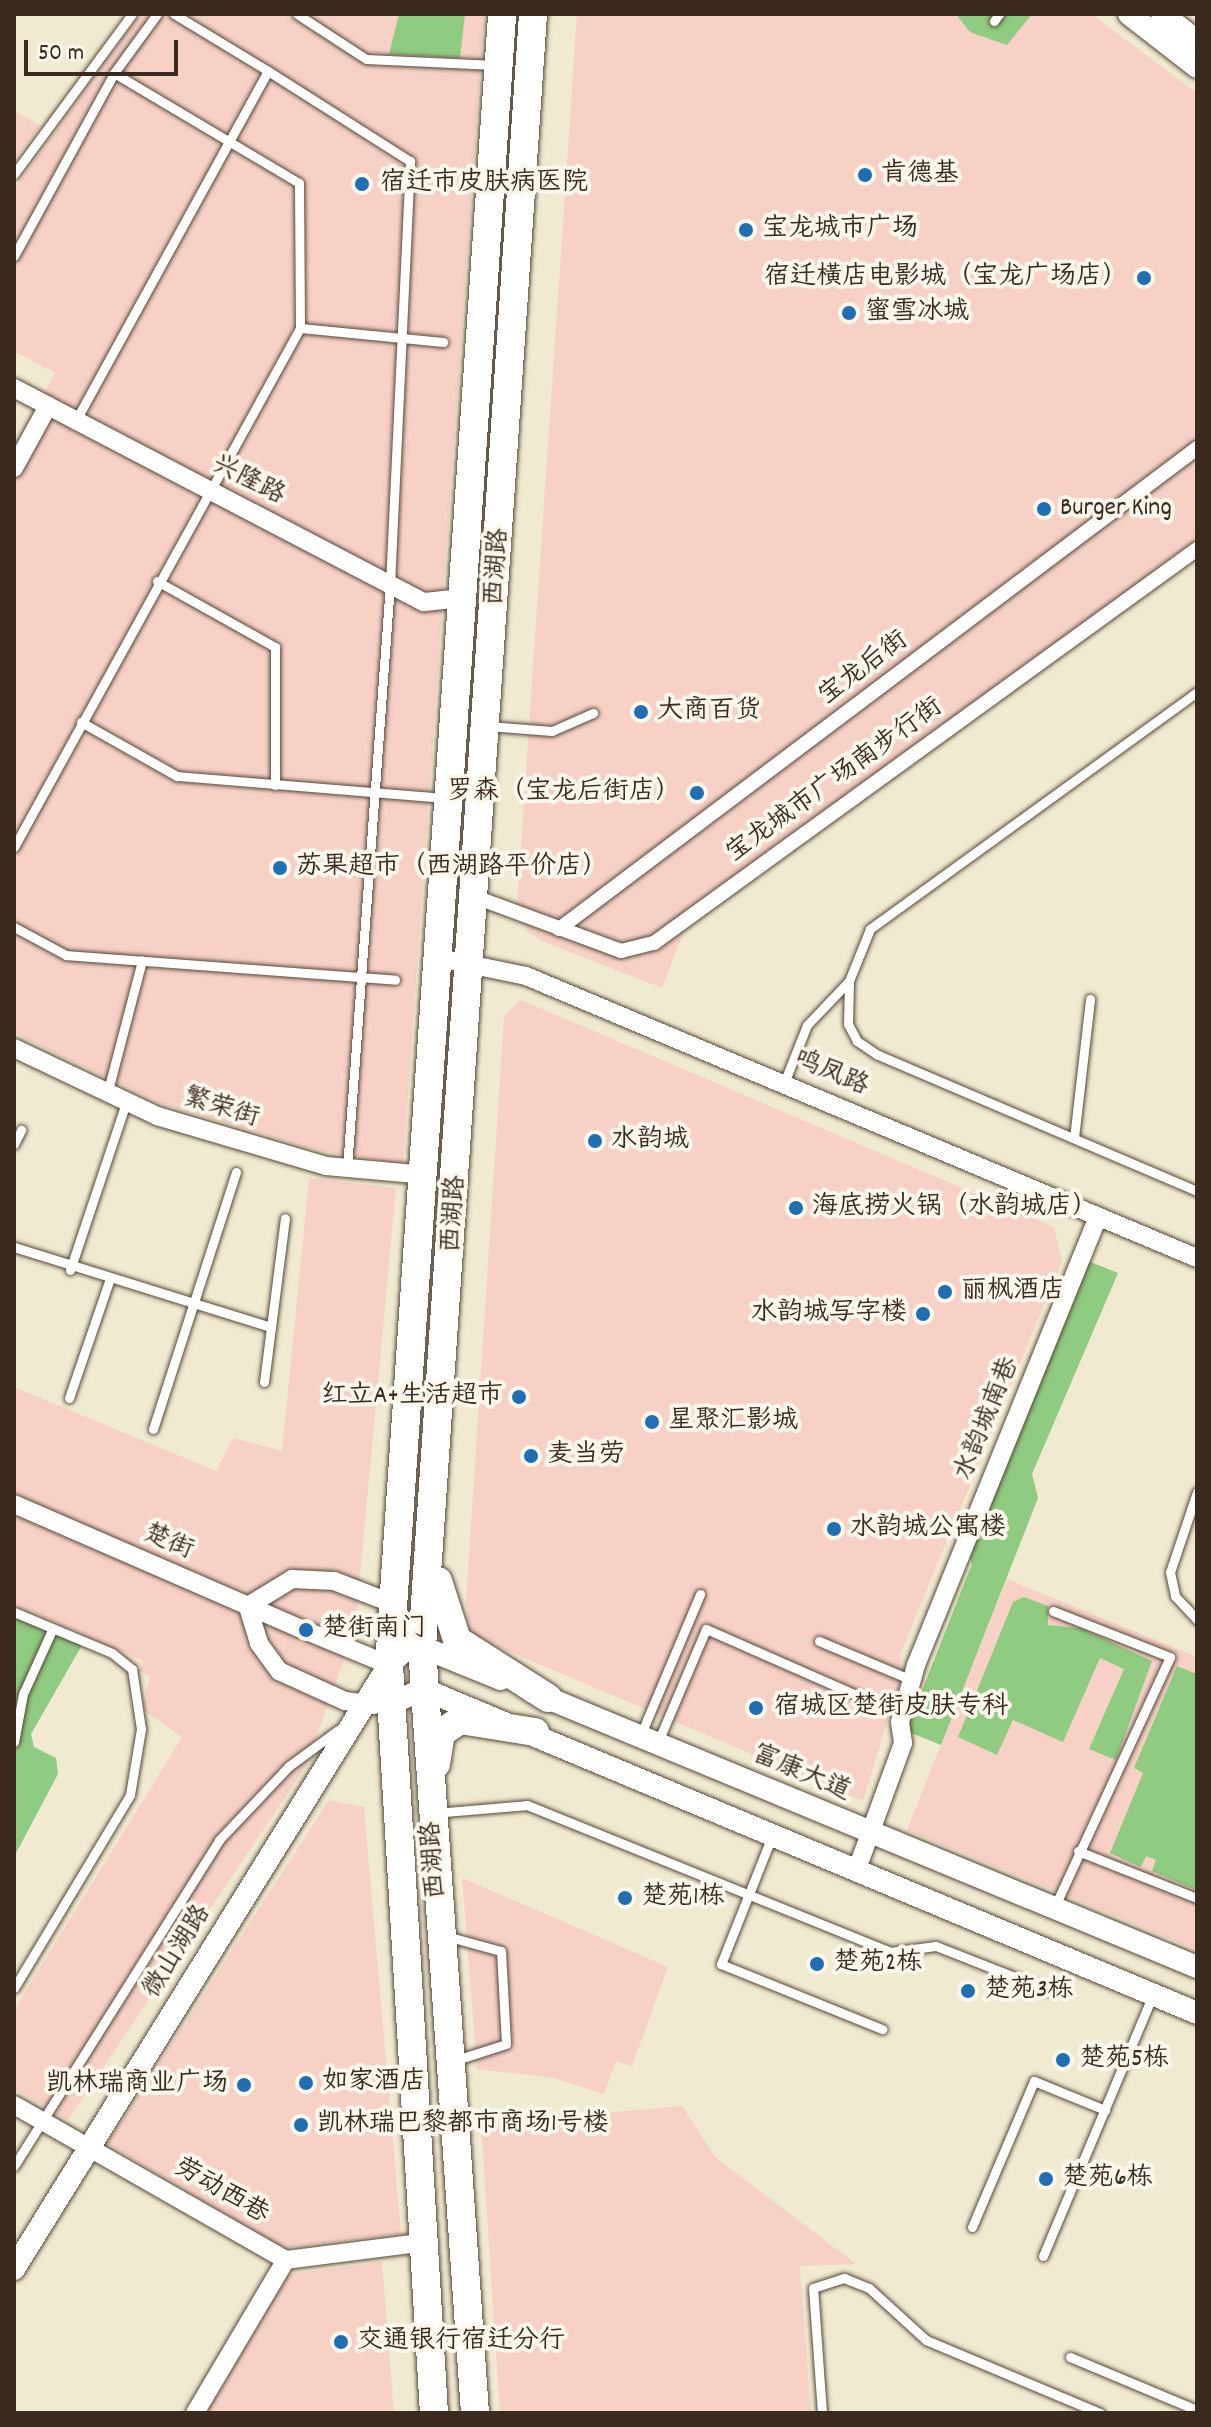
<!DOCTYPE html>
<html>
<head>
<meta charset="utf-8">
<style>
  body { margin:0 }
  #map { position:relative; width:1211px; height:2427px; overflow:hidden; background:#f0ead0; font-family:Dekko,"LXGW WenKai TC",sans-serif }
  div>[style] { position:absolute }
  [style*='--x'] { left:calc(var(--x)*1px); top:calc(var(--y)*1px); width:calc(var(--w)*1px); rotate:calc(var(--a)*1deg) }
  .built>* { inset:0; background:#f7d1c6 }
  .green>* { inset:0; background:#8fcb80 }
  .roads { filter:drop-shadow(0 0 2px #564739) drop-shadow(0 0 2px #564739) }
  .service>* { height:9px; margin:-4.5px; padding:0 4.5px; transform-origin:4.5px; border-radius:4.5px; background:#fff }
  .pedestrian>* { height:14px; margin:-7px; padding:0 7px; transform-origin:7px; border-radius:7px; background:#fff }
  .minor>* { height:18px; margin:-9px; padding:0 9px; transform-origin:9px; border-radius:9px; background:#fff }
  .tertiary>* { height:22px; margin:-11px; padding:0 11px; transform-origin:11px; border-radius:11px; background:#fff }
  .primary>* { height:28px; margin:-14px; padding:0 14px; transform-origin:14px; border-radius:14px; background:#fff }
  .dots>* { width:22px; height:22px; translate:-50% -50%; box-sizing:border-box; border:4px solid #fbf7ec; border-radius:50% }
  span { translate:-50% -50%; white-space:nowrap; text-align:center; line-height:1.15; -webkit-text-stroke:8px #fbf7ec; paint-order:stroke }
  .poi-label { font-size:26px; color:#3b2a1e }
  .left { translate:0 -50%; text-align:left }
  .right { translate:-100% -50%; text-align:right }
  .street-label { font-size:26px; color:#3b2a1e }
  .frame { position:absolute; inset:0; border:16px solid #3b2a1e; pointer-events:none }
  .scale { position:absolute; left:24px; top:40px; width:154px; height:36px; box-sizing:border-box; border:4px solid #3b2a1e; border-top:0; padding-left:10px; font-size:24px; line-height:28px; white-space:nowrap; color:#3b2a1e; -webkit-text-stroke:6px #fbf7ec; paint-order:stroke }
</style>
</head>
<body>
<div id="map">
  <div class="built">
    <i style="clip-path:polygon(140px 14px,484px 14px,403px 1165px,316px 1150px,159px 1103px,14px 1033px,14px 447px,55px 373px,14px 351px,14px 189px)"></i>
    <i style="clip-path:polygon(577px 14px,1091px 14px,1197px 93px,1197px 555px,689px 918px,662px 988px,542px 941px,527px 931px,517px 904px)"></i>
    <i style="clip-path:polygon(14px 110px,40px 126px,14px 160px)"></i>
    <i style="clip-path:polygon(521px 1000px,1054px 1227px,1062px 1261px,900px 1655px,903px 1669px,863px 1801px,470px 1635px,466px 1602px,504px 1016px)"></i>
    <i style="clip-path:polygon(309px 1178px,396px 1188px,355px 1630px,305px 1768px,68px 2120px,14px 2089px,14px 2010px,182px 1737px,142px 1709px,150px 1676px,139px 1671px,143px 1661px,14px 1604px,14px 1387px,216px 1471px,233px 1438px,282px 1451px)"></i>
    <i style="clip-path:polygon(1007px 1579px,1197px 1657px,1197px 1950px,907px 1830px)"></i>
    <i style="clip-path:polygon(329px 1800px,364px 1807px,401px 2234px,283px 2248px,107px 2144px)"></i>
    <i style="clip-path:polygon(462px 1878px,668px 1967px,632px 2066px,616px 2061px,604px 2094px,554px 2078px,477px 2069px)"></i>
    <i style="clip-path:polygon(682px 2106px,715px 2157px,856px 2264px,800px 2266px,811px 2413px,500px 2413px,481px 2124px)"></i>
    <i style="clip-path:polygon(382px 2262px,394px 2413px,201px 2413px,283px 2275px)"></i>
  </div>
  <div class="green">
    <i style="clip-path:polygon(399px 14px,465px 14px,460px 58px,389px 54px)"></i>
    <i style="clip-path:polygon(956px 14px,1032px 14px,1007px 45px,970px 32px)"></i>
    <i style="clip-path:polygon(1088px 1261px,1118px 1273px,1032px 1474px,1038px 1498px,941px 1745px,906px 1731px,972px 1564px,968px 1552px)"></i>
    <i style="clip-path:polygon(1024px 1597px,1048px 1606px,1048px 1625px,1080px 1628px,1152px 1661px,1116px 1760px,1089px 1749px,1124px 1669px,1100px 1658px,1063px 1742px,1013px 1720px,997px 1755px,958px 1737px,1013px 1602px)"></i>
    <i style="clip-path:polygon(14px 1614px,82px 1645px,31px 1734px,34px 1747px,56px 1758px,58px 1774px,14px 1857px)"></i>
    <i style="clip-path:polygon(1177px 1666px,1197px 1674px,1196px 1890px,1152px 1871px,1156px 1860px,1146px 1856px,1141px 1867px,1110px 1853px,1143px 1773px,1134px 1768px)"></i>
  </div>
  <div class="roads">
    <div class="service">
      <i style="--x:174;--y:14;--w:110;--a:31.2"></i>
      <i style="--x:297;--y:14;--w:82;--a:33.1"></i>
      <i style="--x:366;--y:59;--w:129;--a:2.7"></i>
      <i style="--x:994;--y:21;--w:9;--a:-54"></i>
      <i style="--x:14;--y:174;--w:199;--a:-53.6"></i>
      <i style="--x:14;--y:256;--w:209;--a:-61.3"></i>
      <i style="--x:300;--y:328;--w:144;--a:5.6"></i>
      <i style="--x:76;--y:420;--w:398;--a:-61.2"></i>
      <i style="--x:268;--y:71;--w:168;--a:32.4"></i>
      <i style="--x:410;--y:161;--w:423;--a:92.7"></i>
      <i style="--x:390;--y:584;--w:586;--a:94.21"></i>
      <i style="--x:157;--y:581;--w:135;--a:29.2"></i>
      <i style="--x:275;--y:647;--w:138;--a:90"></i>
      <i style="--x:1197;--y:692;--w:404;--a:144.1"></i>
      <i style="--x:870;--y:929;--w:56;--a:112"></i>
      <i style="--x:849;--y:981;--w:43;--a:91.3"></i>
      <i style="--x:848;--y:1024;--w:19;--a:62"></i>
      <i style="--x:857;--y:1041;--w:25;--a:34"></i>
      <i style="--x:878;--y:1055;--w:347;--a:23.1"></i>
      <i style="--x:81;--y:722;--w:110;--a:29.4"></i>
      <i style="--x:177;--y:776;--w:267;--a:4.7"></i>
      <i style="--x:488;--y:726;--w:64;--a:4.5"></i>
      <i style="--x:552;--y:731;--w:45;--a:-23.7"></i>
      <i style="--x:14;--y:847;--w:593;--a:-61.14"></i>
      <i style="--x:300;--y:328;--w:145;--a:-90.4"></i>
      <i style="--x:299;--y:183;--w:215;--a:-149.3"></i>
      <i style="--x:114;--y:73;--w:73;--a:-53.9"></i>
      <i style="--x:14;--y:927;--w:59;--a:28.3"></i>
      <i style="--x:66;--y:955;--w:330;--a:4.3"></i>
      <i style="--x:784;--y:1083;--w:62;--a:-68.4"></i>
      <i style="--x:807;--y:1025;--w:61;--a:-46.3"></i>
      <i style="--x:107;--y:1094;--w:138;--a:-75.3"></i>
      <i style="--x:1074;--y:1138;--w:140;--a:-83.4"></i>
      <i style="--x:14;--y:1144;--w:16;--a:-63"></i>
      <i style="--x:14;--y:1247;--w:269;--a:17.3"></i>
      <i style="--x:70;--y:1270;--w:176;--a:-71.5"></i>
      <i style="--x:264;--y:1382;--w:165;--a:-82.7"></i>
      <i style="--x:69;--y:1398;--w:127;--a:-71.1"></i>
      <i style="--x:153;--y:1429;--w:270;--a:-72.1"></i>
      <i style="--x:1197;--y:1492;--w:84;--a:108.6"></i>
      <i style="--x:1170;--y:1572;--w:25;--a:78"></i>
      <i style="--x:1175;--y:1596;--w:33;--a:47"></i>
      <i style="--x:1053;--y:1611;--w:126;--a:21.5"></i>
      <i style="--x:1170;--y:1657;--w:277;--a:114.8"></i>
      <i style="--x:14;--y:1612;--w:106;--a:22.7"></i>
      <i style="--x:112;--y:1653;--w:26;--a:39"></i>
      <i style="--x:132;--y:1669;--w:61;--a:81.5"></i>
      <i style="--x:141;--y:1729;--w:67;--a:99.5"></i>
      <i style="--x:130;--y:1795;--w:225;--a:121"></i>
      <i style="--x:819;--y:1641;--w:101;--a:22.8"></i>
      <i style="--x:641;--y:1734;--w:152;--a:-67.1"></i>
      <i style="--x:14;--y:1742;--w:49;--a:-79.4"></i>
      <i style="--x:23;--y:1694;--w:72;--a:-65.6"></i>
      <i style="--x:657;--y:1744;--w:125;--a:-66.9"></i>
      <i style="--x:706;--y:1629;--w:189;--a:23.7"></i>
      <i style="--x:446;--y:1812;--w:81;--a:-4.9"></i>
      <i style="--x:527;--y:1805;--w:392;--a:22"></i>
      <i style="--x:890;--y:1952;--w:46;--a:-7.4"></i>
      <i style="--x:936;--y:1946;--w:123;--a:21.5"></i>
      <i style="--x:772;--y:1836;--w:138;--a:111.7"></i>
      <i style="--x:721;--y:1964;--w:174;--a:22"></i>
      <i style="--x:1078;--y:1851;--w:128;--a:21.6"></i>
      <i style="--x:446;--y:1936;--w:57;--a:15.3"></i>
      <i style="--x:501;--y:1951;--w:93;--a:86.9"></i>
      <i style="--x:506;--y:2044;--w:56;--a:162.2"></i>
      <i style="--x:14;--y:2166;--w:385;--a:-57.8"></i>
      <i style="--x:219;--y:1840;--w:102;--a:-46.6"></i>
      <i style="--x:289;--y:1766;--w:61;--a:-36.3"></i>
      <i style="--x:972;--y:2227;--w:159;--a:-67"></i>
      <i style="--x:1034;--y:2081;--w:77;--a:22.2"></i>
      <i style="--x:1043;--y:2256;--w:284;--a:-67.2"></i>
      <i style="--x:1070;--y:2357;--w:138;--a:22.7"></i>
      <i style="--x:822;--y:2413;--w:125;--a:-94.1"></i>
      <i style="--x:813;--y:2288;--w:33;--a:-18"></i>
      <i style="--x:844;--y:2278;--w:27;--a:22"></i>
      <i style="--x:869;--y:2288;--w:77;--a:42.4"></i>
      <i style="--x:926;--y:2340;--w:189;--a:22.8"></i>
    </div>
    <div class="pedestrian">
      <i style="--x:478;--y:898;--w:153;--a:20.3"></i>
      <i style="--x:621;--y:951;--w:34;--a:-14"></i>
      <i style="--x:654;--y:943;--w:671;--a:-35.96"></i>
      <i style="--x:559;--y:929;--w:799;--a:-37.01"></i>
    </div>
    <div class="minor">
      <i style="--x:14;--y:388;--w:462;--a:27.6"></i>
      <i style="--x:424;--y:602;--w:39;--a:-6"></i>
      <i style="--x:14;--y:468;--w:71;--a:-61.3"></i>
      <i style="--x:439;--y:958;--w:89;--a:11.7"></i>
      <i style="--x:526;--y:976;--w:728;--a:22.8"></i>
      <i style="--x:14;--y:1048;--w:158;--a:25.4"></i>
      <i style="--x:157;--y:1116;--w:176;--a:16.5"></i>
      <i style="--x:326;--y:1166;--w:101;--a:5.1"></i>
      <i style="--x:14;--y:1504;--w:313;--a:23.5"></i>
      <i style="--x:309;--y:1632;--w:87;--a:22.4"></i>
      <i style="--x:374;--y:1705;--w:29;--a:-172"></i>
      <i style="--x:345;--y:1701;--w:72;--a:-155.6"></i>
      <i style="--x:279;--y:1671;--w:34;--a:-126"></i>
      <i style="--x:259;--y:1643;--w:39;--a:-107"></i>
      <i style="--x:248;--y:1606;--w:52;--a:-31.5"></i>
      <i style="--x:292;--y:1579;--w:42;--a:2.7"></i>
      <i style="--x:334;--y:1581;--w:61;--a:21.1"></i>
      <i style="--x:391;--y:1603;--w:54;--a:54.8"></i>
      <i style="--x:857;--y:1869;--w:134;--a:-69.9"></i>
      <i style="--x:903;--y:1743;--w:21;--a:-98"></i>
      <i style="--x:900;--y:1722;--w:59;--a:-74.3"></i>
      <i style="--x:916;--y:1665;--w:484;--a:-67.9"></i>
      <i style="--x:14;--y:2105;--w:313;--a:29.7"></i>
      <i style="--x:286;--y:2260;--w:134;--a:-7.3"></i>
      <i style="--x:195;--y:2413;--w:178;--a:-59.3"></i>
    </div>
    <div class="tertiary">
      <i style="--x:1129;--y:14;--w:86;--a:37.9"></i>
      <i style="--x:1162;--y:14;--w:44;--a:37.6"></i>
      <i style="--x:533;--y:1692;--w:719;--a:22.5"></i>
      <i style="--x:390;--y:1704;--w:36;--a:-24"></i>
      <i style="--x:423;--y:1689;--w:839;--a:22.71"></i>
      <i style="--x:14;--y:2269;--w:711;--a:-58.17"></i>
      <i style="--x:389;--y:1665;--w:23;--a:-43"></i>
      <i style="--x:406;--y:1649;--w:16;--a:-7"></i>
      <i style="--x:422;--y:1647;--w:85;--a:22.1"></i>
    </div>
    <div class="primary">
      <i style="--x:438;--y:1581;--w:62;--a:72.1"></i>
      <i style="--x:457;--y:1640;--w:108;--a:32.5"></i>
      <i style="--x:436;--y:1764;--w:31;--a:-81"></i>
      <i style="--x:441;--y:1733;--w:23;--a:-34"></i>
      <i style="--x:460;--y:1720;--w:76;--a:9.1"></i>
      <i style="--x:434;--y:2413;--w:749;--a:-93.44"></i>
      <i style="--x:389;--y:1665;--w:1655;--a:-86.08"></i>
      <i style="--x:475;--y:2413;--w:768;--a:-93.96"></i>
      <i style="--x:422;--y:1647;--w:1637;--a:-86.11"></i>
    </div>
  </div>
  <div class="dots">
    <i style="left:865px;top:175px;background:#1f6fb2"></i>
    <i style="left:362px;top:184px;background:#1f6fb2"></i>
    <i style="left:746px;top:230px;background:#1f6fb2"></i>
    <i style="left:1144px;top:278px;background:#1f6fb2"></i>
    <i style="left:849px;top:313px;background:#1f6fb2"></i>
    <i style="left:1044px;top:509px;background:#1f6fb2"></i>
    <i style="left:641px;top:712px;background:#1f6fb2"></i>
    <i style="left:697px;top:793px;background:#1f6fb2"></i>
    <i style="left:280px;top:868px;background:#1f6fb2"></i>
    <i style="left:595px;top:1141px;background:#1f6fb2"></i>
    <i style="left:796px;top:1208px;background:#1f6fb2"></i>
    <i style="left:945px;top:1292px;background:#1f6fb2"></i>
    <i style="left:923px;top:1314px;background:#1f6fb2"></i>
    <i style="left:519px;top:1397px;background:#1f6fb2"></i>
    <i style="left:652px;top:1422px;background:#1f6fb2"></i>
    <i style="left:531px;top:1456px;background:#1f6fb2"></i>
    <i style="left:834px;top:1529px;background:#1f6fb2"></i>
    <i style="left:306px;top:1630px;background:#1f6fb2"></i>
    <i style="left:756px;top:1708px;background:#1f6fb2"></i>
    <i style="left:625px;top:1898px;background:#1f6fb2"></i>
    <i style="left:817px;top:1964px;background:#1f6fb2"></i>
    <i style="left:968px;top:1991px;background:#1f6fb2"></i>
    <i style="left:1063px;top:2060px;background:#1f6fb2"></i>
    <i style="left:306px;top:2083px;background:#1f6fb2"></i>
    <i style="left:244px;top:2085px;background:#1f6fb2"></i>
    <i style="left:301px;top:2125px;background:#1f6fb2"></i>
    <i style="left:1046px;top:2179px;background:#1f6fb2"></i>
    <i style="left:341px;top:2342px;background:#1f6fb2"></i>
  </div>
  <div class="poi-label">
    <span class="left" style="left:881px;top:175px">肯德基</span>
    <span class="left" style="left:380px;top:184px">宿迁市皮肤病医院</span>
    <span class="left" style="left:762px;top:230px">宝龙城市广场</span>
    <span class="right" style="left:1128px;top:278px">宿迁横店电影城（宝龙广场店）</span>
    <span class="left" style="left:865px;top:313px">蜜雪冰城</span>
    <span class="left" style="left:1060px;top:509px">Burger King</span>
    <span class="left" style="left:657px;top:712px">大商百货</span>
    <span class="right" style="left:681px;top:793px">罗森（宝龙后街店）</span>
    <span class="left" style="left:296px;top:868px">苏果超市（西湖路平价店）</span>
    <span class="left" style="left:611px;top:1141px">水韵城</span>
    <span class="left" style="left:812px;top:1208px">海底捞火锅（水韵城店）</span>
    <span class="left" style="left:961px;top:1292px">丽枫酒店</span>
    <span class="right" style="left:907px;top:1314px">水韵城写字楼</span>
    <span class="right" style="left:503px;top:1397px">红立A+生活超市</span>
    <span class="left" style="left:668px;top:1422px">星聚汇影城</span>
    <span class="left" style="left:547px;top:1456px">麦当劳</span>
    <span class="left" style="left:850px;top:1529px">水韵城公寓楼</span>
    <span class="left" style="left:322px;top:1630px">楚街南门</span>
    <span class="left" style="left:774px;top:1708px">宿城区楚街皮肤专科</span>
    <span class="left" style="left:641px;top:1898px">楚苑1栋</span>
    <span class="left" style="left:833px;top:1964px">楚苑2栋</span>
    <span class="left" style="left:984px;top:1991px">楚苑3栋</span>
    <span class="left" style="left:1079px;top:2060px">楚苑5栋</span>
    <span class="left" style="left:322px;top:2083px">如家酒店</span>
    <span class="right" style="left:228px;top:2085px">凯林瑞商业广场</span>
    <span class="left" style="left:317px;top:2125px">凯林瑞巴黎都市商场1号楼</span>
    <span class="left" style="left:1062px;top:2179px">楚苑6栋</span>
    <span class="left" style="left:357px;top:2342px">交通银行宿迁分行</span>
  </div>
  <div class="street-label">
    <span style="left:248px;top:481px;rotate:27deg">兴隆路</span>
    <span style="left:498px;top:567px;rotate:-86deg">西湖路</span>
    <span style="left:864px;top:669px;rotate:-37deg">宝龙后街</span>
    <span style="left:835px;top:781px;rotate:-36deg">宝龙城市广场南步行街</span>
    <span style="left:831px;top:1074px;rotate:23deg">鸣凤路</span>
    <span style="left:221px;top:1109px;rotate:17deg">繁荣街</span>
    <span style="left:455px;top:1214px;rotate:-86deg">西湖路</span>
    <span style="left:988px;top:1419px;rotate:-68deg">水韵城南巷</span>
    <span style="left:168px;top:1543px;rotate:23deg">楚街</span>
    <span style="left:801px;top:1774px;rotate:23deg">富康大道</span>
    <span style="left:435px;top:1860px;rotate:-94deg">西湖路</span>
    <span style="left:178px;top:1952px;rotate:-58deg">微山湖路</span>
    <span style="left:221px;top:2192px;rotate:30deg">劳动西巷</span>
  </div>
  <div class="frame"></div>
  <div class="scale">50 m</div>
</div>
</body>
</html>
